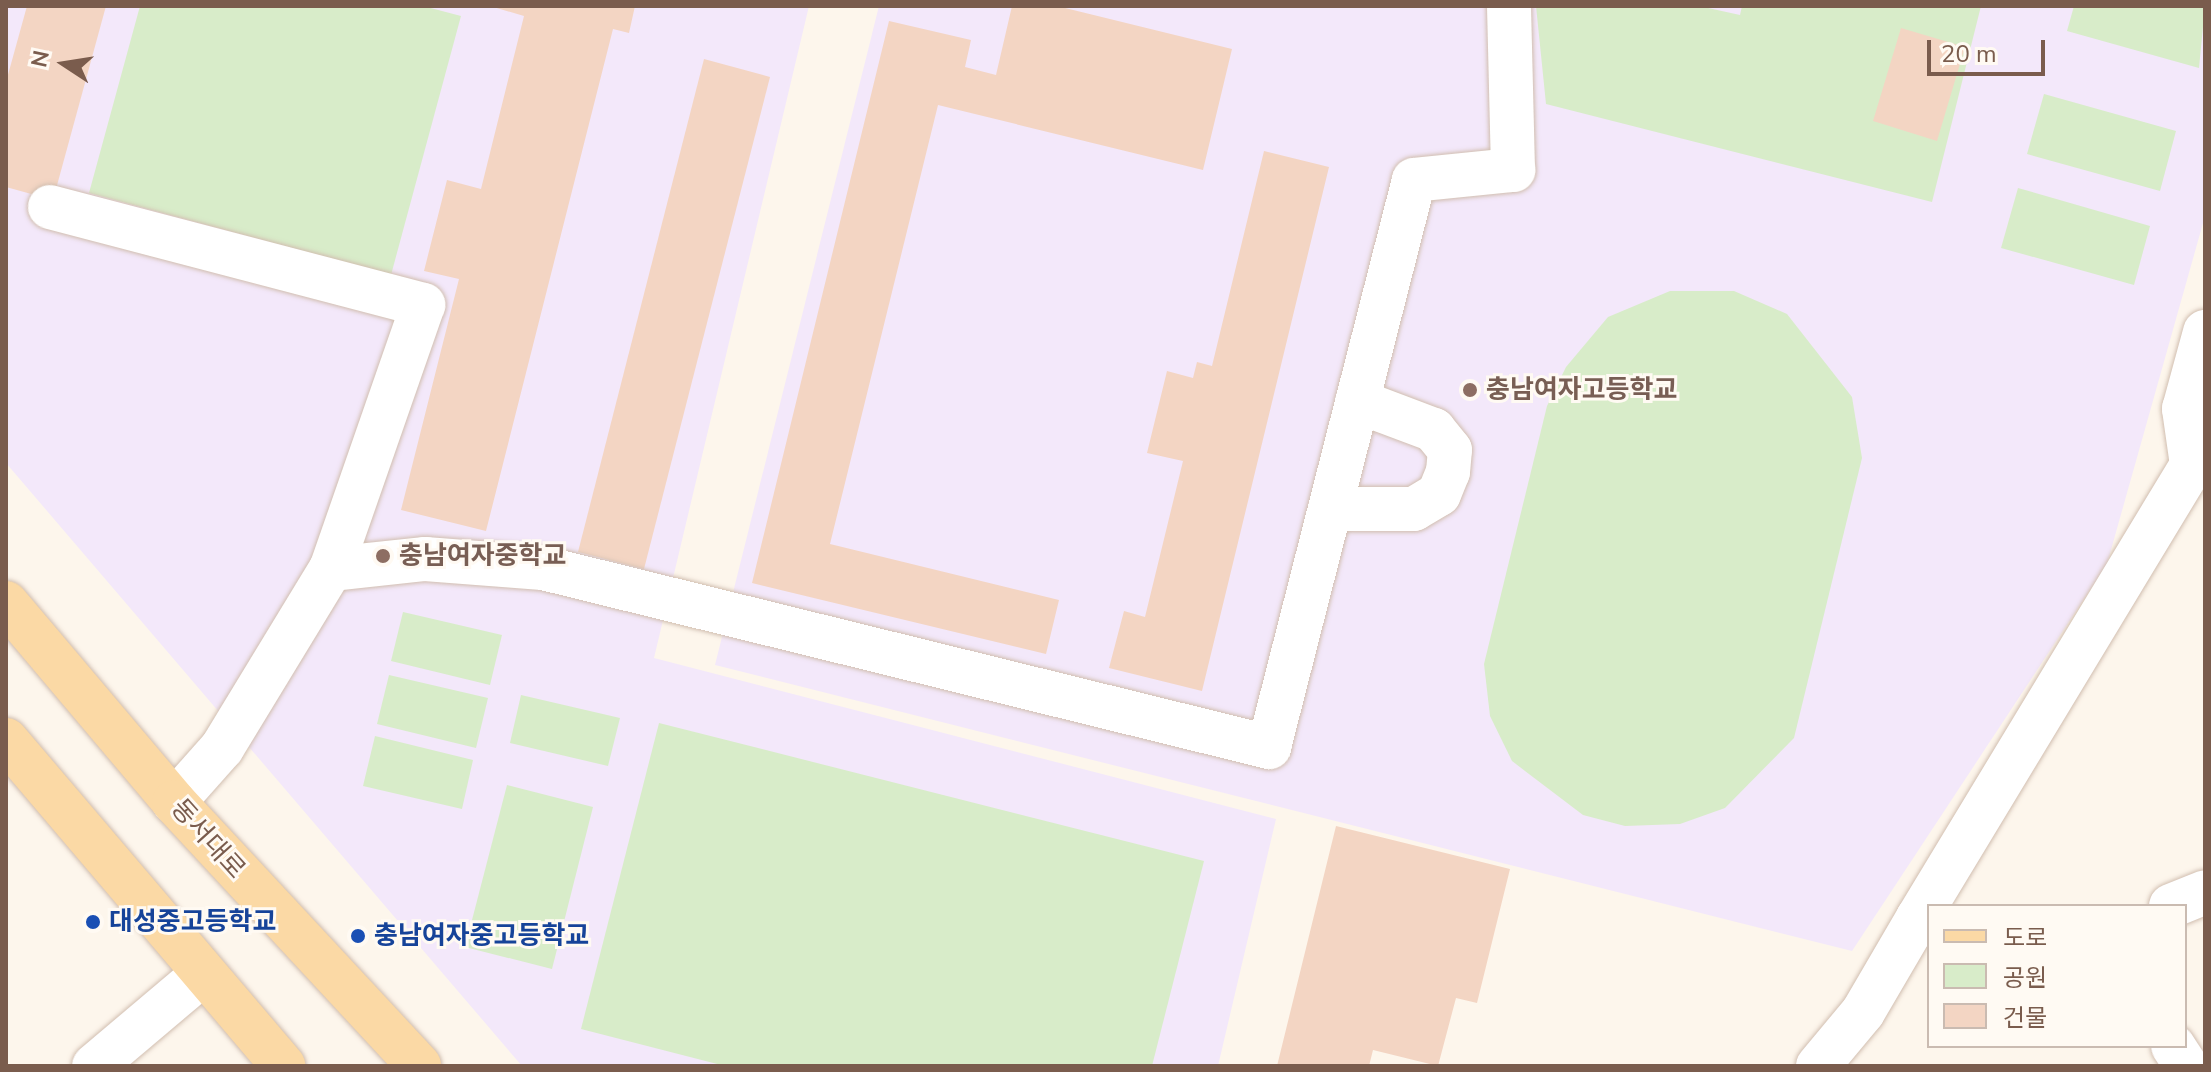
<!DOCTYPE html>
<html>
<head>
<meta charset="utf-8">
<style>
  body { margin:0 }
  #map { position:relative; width:2211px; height:1072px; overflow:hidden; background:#fdf6ec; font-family:"Nunito Sans","Noto Sans KR",sans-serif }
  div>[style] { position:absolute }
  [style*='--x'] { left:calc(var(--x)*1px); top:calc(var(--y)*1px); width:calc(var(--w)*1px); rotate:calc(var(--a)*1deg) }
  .education>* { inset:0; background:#f3e8fa }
  .green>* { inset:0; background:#d8ecc9 }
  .building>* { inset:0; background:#f3d5c3 }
  .roads { filter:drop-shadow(0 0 2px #d1beb0) drop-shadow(0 0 2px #d1beb0) }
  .minor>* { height:44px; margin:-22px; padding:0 22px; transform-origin:22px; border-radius:22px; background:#fff }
  .major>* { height:44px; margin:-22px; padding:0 22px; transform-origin:22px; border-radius:22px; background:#fbd9a5 }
  .dots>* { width:22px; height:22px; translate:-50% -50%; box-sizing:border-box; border:4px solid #fffaf3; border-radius:50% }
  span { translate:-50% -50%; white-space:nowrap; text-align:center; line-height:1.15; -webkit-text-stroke:6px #fffaf3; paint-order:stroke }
  .education-label { font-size:26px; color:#785e54; font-weight:700 }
  .left { translate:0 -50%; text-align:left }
  .street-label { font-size:26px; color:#7a5c4d }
  .transit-label { font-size:26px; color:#164399; font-weight:700 }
  .frame { position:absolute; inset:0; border:8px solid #7a5c4d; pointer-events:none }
  .legend { position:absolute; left:1927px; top:904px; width:260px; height:144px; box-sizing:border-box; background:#fffaf3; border:2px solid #cabbb1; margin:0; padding:10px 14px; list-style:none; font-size:24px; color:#7a5c4d }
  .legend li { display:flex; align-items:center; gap:16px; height:40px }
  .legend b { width:40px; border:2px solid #cabbb1 }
  .north { position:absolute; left:24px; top:24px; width:80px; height:80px; -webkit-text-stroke:6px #fffaf3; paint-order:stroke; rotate:282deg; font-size:22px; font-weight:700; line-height:32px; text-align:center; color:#7a5c4d }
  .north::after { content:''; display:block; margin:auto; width:28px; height:36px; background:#7a5c4d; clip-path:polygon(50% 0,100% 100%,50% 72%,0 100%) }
  .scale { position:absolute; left:1927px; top:40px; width:118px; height:36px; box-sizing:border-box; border:4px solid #7a5c4d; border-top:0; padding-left:10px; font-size:24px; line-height:28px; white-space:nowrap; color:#7a5c4d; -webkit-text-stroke:6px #fffaf3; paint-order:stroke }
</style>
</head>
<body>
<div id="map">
  <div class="education">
    <i style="clip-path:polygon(6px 6px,809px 6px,654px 658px,1276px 819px,1218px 1066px,522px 1066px,6px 463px)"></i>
    <i style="clip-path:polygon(879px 6px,2205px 6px,2205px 216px,2107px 564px,1852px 951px,715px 665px)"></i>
  </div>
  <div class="green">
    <i style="clip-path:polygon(140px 6px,423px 6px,461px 16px,391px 275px,89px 193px)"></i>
    <i style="clip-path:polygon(1536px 6px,1699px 6px,1740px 15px,1742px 6px,1981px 6px,1932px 202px,1546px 104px)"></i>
    <i style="clip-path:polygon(2074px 6px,2205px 6px,2199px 68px,2067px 31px)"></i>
    <i style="clip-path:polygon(2044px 94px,2176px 131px,2160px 191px,2027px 154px)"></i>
    <i style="clip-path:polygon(2018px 188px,2150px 226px,2134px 285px,2001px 248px)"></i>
    <i style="clip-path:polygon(1670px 291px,1734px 291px,1787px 314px,1852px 397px,1862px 458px,1794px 738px,1725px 808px,1680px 824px,1625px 826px,1583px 815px,1512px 761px,1490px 716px,1484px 664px,1547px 406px,1566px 367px,1608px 317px)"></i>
    <i style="clip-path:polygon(403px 612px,502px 635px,490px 685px,391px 661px)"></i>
    <i style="clip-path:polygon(389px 675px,488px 698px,476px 748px,377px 724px)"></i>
    <i style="clip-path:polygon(521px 695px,620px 718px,608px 766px,510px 743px)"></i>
    <i style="clip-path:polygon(659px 723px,1204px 861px,1152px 1066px,725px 1066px,581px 1029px)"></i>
    <i style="clip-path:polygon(375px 736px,473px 760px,462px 809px,363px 786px)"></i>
    <i style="clip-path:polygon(507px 785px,593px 807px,552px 969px,465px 947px)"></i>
  </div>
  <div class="building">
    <i style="clip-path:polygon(27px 6px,106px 6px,53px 200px,6px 187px,6px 82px)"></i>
    <i style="clip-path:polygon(490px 6px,635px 6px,629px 33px,613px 29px,486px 531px,401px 510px,459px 279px,424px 271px,447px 180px,481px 189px,524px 16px)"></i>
    <i style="clip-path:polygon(1012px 6px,1057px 6px,1232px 49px,1203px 170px,938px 105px,830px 544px,1059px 600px,1046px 654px,752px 583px,889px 21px,971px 40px,965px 67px,996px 75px)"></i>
    <i style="clip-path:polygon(1901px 28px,1965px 47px,1937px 141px,1873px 121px)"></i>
    <i style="clip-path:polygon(704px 59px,770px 77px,644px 569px,578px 552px)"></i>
    <i style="clip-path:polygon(1264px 151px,1329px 167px,1202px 691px,1109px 668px,1124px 611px,1145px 617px,1183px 461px,1147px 453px,1167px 371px,1193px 378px,1197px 362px,1212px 366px)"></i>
    <i style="clip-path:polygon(1336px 826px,1510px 869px,1477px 1003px,1456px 998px,1438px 1066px,1373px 1050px,1369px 1066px,1277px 1066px)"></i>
  </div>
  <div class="roads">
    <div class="minor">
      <i style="--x:50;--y:207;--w:386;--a:14.7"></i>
      <i style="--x:423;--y:305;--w:280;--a:109.2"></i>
      <i style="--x:1330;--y:509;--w:84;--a:0"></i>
      <i style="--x:1414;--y:509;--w:29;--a:-31"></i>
      <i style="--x:1439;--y:494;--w:24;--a:-68"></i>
      <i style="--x:1448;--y:472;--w:22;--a:-85"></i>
      <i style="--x:1450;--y:450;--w:26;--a:-129"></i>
      <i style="--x:1434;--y:430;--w:82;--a:-159.4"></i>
      <i style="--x:174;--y:802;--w:72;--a:-48.4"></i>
      <i style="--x:222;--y:748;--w:210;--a:-58.7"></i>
      <i style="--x:331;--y:569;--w:95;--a:-6.1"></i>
      <i style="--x:425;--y:559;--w:118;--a:4.4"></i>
      <i style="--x:543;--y:568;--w:748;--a:13.85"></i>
      <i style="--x:1269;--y:747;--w:585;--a:-75.66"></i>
      <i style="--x:1414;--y:180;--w:100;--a:-5.8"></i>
      <i style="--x:1513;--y:170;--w:164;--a:-91.4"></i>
      <i style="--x:2171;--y:906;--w:37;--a:-22"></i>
      <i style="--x:1918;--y:918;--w:529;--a:-58.83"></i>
      <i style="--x:2192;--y:465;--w:57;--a:-98.1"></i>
      <i style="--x:2184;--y:409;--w:80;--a:-74.7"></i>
      <i style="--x:2173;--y:1046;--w:24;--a:57"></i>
      <i style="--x:94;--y:1066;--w:143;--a:-40.2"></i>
      <i style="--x:1818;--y:1066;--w:70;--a:-50.2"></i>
      <i style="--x:1863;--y:1012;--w:109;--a:-59.7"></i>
      <i style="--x:1918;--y:918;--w:13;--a:29"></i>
    </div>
    <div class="major">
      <i style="--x:6;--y:603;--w:260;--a:49.8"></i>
      <i style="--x:174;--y:802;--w:360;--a:47.1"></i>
      <i style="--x:6;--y:740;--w:428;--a:49.6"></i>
    </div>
  </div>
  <div class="dots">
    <i style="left:1470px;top:390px;background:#8d6e63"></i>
    <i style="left:383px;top:556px;background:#8d6e63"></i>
    <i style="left:93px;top:922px;background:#1a4fb4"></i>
    <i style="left:358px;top:936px;background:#1a4fb4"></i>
  </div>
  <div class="education-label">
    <span class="left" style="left:1486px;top:390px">충남여자고등학교</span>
    <span class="left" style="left:399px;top:556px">충남여자중학교</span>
  </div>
  <div class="street-label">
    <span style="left:208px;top:839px;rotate:48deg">동서대로</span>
  </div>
  <div class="transit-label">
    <span class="left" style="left:109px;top:922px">대성중고등학교</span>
    <span class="left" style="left:374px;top:936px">충남여자중고등학교</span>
  </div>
  <div class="frame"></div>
  <ul class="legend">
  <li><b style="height:10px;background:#fbd9a5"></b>도로</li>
  <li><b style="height:22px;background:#d8ecc9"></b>공원</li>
  <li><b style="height:22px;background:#f3d5c3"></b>건물</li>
  </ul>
  <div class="north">N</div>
  <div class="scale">20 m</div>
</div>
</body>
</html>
